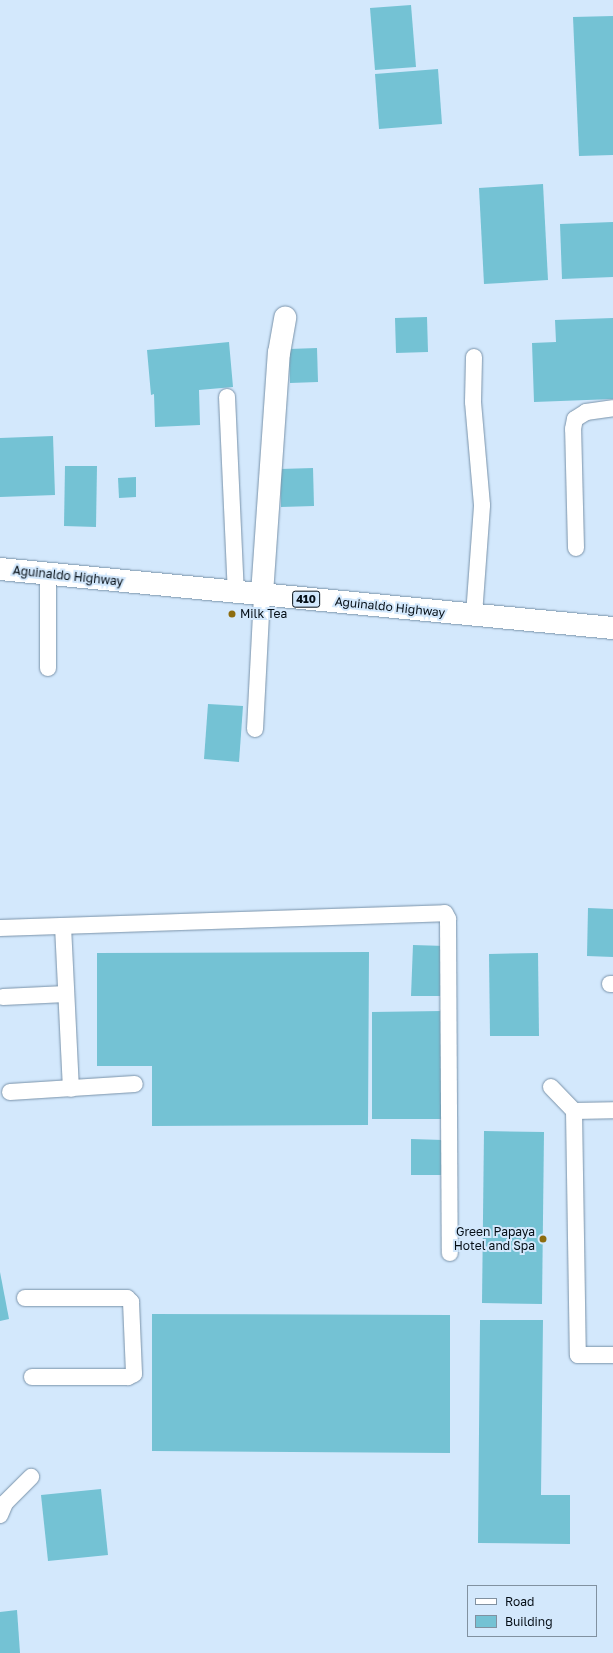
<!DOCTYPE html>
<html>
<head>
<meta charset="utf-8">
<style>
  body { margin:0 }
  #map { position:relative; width:613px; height:1653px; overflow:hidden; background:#d3e8fc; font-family:"Golos Text",sans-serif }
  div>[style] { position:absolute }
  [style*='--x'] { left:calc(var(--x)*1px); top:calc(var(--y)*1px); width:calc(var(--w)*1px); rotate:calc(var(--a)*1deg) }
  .building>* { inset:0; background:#74c2d4 }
  .roads { filter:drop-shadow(0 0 1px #7992a9) drop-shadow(0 0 1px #7992a9) }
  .lane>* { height:16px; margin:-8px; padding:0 8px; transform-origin:8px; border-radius:8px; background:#fff }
  .street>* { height:22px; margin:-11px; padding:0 11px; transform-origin:11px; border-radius:11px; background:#fff }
  .primary>* { height:22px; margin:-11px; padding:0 11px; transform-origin:11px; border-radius:11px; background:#fff }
  .dots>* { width:11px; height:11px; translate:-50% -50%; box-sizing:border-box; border:2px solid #d3e8fc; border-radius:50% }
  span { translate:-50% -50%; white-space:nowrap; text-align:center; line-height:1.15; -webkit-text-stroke:4px #d3e8fc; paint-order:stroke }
  .shield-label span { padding:1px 3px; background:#d3e8fc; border:1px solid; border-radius:3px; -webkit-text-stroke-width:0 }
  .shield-label { font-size:11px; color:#050e16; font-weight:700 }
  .street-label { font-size:12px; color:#050e16 }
  .poi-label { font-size:12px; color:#050e16 }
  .left { translate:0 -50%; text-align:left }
  .right { translate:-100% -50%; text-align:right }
  .legend { position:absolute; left:467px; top:1585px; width:130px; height:52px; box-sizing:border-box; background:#d3e8fc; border:1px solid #8191a0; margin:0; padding:5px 7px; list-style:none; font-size:12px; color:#050e16 }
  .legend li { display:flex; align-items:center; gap:8px; height:20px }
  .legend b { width:20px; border:1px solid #8191a0 }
</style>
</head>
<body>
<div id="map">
  <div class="building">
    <i style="clip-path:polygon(411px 5px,416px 67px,375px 70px,370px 8px)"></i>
    <i style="clip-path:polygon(613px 16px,613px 155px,579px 156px,573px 17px)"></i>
    <i style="clip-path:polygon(438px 69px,442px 124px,379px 129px,375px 74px)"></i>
    <i style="clip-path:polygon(543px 184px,548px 280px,484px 284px,479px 188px)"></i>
    <i style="clip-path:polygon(613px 222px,613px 277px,562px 279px,560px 224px)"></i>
    <i style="clip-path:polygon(427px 317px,428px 352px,396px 353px,395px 318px)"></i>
    <i style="clip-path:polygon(613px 318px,613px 399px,534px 402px,532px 343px,556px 342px,555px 320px)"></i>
    <i style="clip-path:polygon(229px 342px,233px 387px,199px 390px,200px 425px,155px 427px,154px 394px,151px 395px,147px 350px)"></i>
    <i style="clip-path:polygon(317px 348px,318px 382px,290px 383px,289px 349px)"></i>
    <i style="clip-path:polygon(53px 436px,55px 495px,0 497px,0 438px)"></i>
    <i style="clip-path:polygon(65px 466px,97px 466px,96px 527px,64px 526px)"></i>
    <i style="clip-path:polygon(313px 468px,314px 506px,281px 507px,280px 469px)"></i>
    <i style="clip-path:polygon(136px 477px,136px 497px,119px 498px,118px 478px)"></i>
    <i style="clip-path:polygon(208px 704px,243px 706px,239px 762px,204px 759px)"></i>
    <i style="clip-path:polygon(588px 908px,613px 909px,613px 957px,587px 956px)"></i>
    <i style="clip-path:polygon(413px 945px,445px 946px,443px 996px,411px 996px)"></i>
    <i style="clip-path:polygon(369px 952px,368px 1125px,152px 1126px,152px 1066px,97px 1066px,97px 953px)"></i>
    <i style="clip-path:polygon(538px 953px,539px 1036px,490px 1036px,489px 954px)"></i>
    <i style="clip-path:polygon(442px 1011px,442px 1119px,372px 1119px,372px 1012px)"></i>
    <i style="clip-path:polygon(484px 1131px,544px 1132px,542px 1304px,482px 1303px)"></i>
    <i style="clip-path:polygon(411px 1139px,443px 1140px,442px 1175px,411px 1175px)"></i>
    <i style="clip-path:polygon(0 1272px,9px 1319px,0 1321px)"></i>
    <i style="clip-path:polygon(152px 1314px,450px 1315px,450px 1453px,152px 1451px)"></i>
    <i style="clip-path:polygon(480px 1320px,543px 1320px,541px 1495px,570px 1495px,570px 1544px,478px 1543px)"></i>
    <i style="clip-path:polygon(101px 1489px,108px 1555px,48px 1561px,41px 1495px)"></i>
    <i style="clip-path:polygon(17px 1610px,20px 1653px,0 1653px,0 1612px)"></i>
  </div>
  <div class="roads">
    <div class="lane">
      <i style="--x:227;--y:397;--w:196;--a:87.4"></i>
      <i style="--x:576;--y:548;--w:119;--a:-91.4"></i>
      <i style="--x:573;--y:429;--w:10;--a:-79"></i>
      <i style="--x:575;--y:419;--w:13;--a:-32"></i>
      <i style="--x:586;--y:412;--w:27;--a:-8"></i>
      <i style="--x:474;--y:615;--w:110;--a:-85.8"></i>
      <i style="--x:482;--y:505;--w:103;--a:-95"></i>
      <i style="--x:473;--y:402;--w:45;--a:-88.7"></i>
      <i style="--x:48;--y:668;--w:95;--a:-90"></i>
      <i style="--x:255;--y:729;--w:135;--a:-87"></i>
      <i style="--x:63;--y:926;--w:163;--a:87.2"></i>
      <i style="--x:0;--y:928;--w:445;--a:-1.9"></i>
      <i style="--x:445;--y:913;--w:7;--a:63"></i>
      <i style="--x:448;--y:919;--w:334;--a:89.7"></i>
      <i style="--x:610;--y:984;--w:3;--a:0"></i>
      <i style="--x:3;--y:997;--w:63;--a:-2.7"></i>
      <i style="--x:551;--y:1087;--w:33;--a:46"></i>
      <i style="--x:574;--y:1111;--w:244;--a:89.1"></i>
      <i style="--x:578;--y:1355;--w:35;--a:0"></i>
      <i style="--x:10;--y:1092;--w:125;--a:-3.7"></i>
      <i style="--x:574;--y:1111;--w:39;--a:-1"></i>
      <i style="--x:25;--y:1298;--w:102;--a:0"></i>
      <i style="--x:127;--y:1298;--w:6;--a:45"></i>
      <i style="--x:131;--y:1302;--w:72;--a:87.6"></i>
      <i style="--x:134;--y:1374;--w:7;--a:153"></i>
      <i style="--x:128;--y:1377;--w:96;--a:180"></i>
      <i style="--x:0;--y:1515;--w:13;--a:-67"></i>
      <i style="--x:5;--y:1503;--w:37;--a:-45"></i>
    </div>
    <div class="street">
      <i style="--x:262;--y:594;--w:242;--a:-86"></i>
      <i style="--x:279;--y:353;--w:36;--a:-80"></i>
    </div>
    <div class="primary">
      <i style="--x:0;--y:569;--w:616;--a:5.5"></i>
    </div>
  </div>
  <div class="dots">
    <i style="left:232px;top:614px;background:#8d6c0f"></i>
    <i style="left:543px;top:1239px;background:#8d6c0f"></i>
  </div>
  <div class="shield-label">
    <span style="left:306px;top:599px">410</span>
  </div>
  <div class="street-label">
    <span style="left:68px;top:576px;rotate:6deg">Aguinaldo Highway</span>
    <span style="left:390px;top:607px;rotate:6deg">Aguinaldo Highway</span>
  </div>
  <div class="poi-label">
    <span class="left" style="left:240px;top:614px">Milk Tea</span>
    <span class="right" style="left:535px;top:1239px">Green Papaya<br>Hotel and Spa</span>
  </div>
  <ul class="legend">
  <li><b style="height:5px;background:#fff"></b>Road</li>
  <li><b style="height:11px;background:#74c2d4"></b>Building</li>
  </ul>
</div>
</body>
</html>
